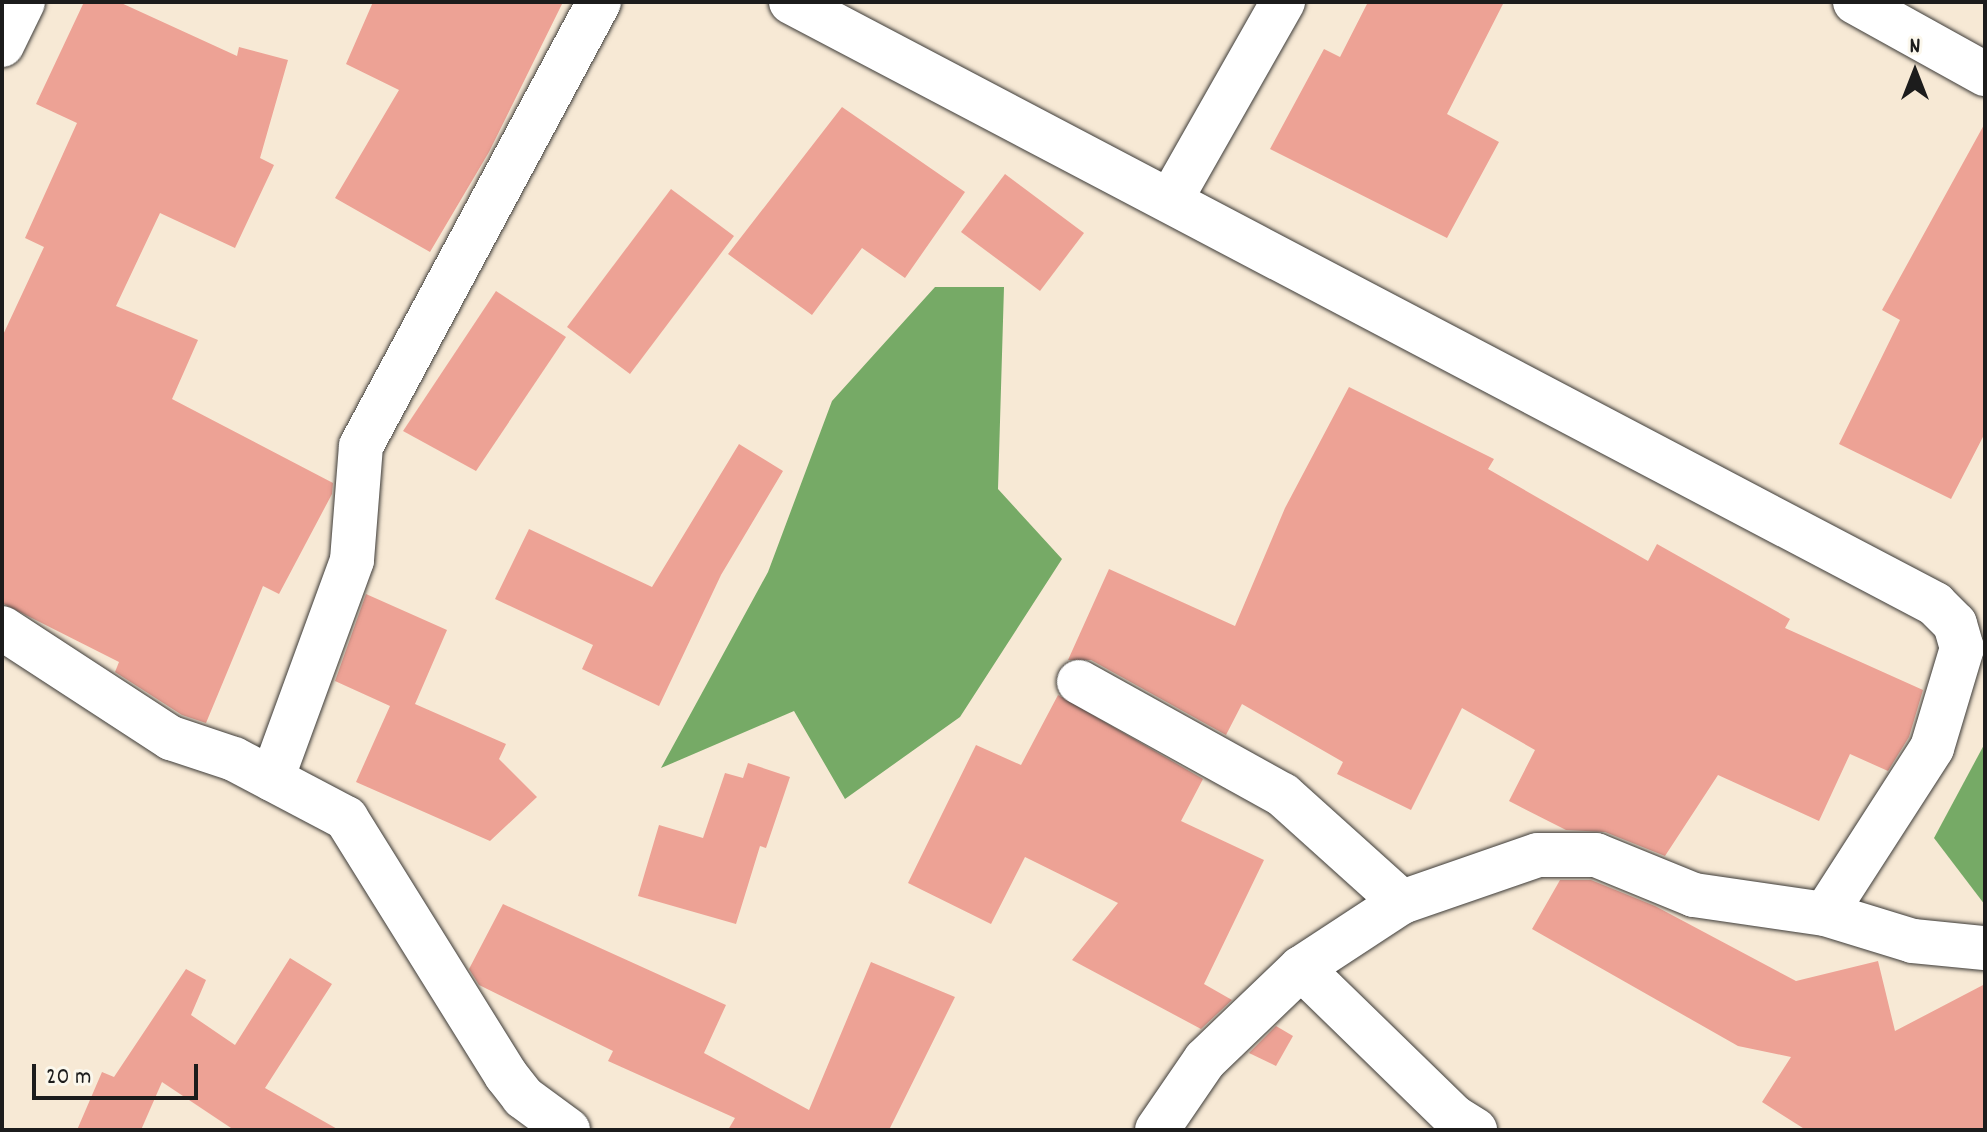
<!DOCTYPE html>
<html>
<head>
<meta charset="utf-8">
<style>
  body { margin:0 }
  #map { position:relative; width:1987px; height:1132px; overflow:hidden; background:#f7e9d5; font-family:Dekko,sans-serif }
  div>[style] { position:absolute }
  [style*='--x'] { left:calc(var(--x)*1px); top:calc(var(--y)*1px); width:calc(var(--w)*1px); rotate:calc(var(--a)*1deg) }
  .forest>* { inset:0; background:#76aa66 }
  .building>* { inset:0; background:#eda295 }
  .roads { filter:drop-shadow(0 0 2px #3d3b38) drop-shadow(0 0 2px #3d3b38) }
  .minor>* { height:44px; margin:-22px; padding:0 22px; transform-origin:22px; border-radius:22px; background:#fff }
  .primary>* { height:44px; margin:-22px; padding:0 22px; transform-origin:22px; border-radius:22px; background:#fff }
  span { translate:-50% -50%; white-space:nowrap; text-align:center; line-height:1.15; -webkit-text-stroke:6px #fbf7ec; paint-order:stroke }
  .frame { position:absolute; inset:0; border:4px solid #1c1c1c; pointer-events:none }
  .north { position:absolute; left:1875px; top:32px; width:80px; height:80px; -webkit-text-stroke:6px #fbf7ec; paint-order:stroke; rotate:0deg; font-size:22px; font-weight:700; line-height:32px; text-align:center; color:#1c1c1c }
  .north::after { content:''; display:block; margin:auto; width:28px; height:36px; background:#1c1c1c; clip-path:polygon(50% 0,100% 100%,50% 72%,0 100%) }
  .scale { position:absolute; left:32px; top:1064px; width:166px; height:36px; box-sizing:border-box; border:4px solid #1c1c1c; border-top:0; padding-left:10px; font-size:24px; line-height:28px; white-space:nowrap; color:#1c1c1c; -webkit-text-stroke:6px #fbf7ec; paint-order:stroke }
</style>
</head>
<body>
<div id="map">
  <div class="forest">
    <i style="clip-path:polygon(935px 287px,1004px 287px,998px 489px,1062px 559px,960px 717px,845px 799px,794px 711px,661px 768px,768px 572px,832px 401px)"></i>
    <i style="clip-path:polygon(1985px 743px,1985px 905px,1934px 838px)"></i>
  </div>
  <div class="building">
    <i style="clip-path:polygon(84px 2px,119px 2px,237px 56px,239px 47px,288px 60px,260px 158px,274px 165px,235px 248px,160px 213px,116px 306px,198px 340px,172px 399px,333px 483px,332px 494px,279px 594px,263px 586px,206px 723px,182px 715px,115px 672px,119px 662px,2px 603px,2px 337px,44px 247px,25px 238px,77px 123px,36px 104px)"></i>
    <i style="clip-path:polygon(373px 2px,563px 2px,489px 152px,430px 252px,335px 198px,399px 90px,346px 64px)"></i>
    <i style="clip-path:polygon(1368px 2px,1504px 2px,1447px 114px,1499px 142px,1447px 238px,1270px 149px,1324px 49px,1340px 57px)"></i>
    <i style="clip-path:polygon(842px 107px,965px 192px,905px 278px,862px 248px,812px 315px,728px 254px)"></i>
    <i style="clip-path:polygon(1985px 123px,1985px 433px,1951px 499px,1839px 444px,1900px 320px,1882px 310px)"></i>
    <i style="clip-path:polygon(1005px 174px,1084px 233px,1040px 291px,961px 232px)"></i>
    <i style="clip-path:polygon(671px 189px,734px 236px,630px 374px,567px 327px)"></i>
    <i style="clip-path:polygon(496px 291px,566px 337px,476px 471px,403px 431px)"></i>
    <i style="clip-path:polygon(1349px 387px,1494px 459px,1488px 469px,1648px 561px,1657px 544px,1790px 619px,1785px 628px,1923px 690px,1909px 737px,1888px 771px,1850px 754px,1819px 821px,1718px 775px,1665px 856px,1605px 832px,1566px 830px,1509px 801px,1535px 750px,1462px 708px,1411px 810px,1337px 774px,1343px 762px,1242px 704px,1226px 735px,1091px 660px,1068px 660px,1109px 569px,1235px 626px,1285px 508px)"></i>
    <i style="clip-path:polygon(739px 444px,783px 471px,721px 575px,659px 706px,582px 669px,593px 645px,495px 599px,529px 529px,652px 587px)"></i>
    <i style="clip-path:polygon(366px 594px,447px 630px,415px 704px,506px 744px,499px 759px,537px 797px,490px 841px,356px 782px,390px 706px,335px 681px)"></i>
    <i style="clip-path:polygon(1058px 695px,1203px 779px,1181px 821px,1264px 860px,1204px 984px,1232px 1000px,1201px 1029px,1072px 960px,1118px 903px,1025px 857px,991px 924px,908px 883px,976px 745px,1021px 765px)"></i>
    <i style="clip-path:polygon(748px 763px,790px 777px,766px 848px,760px 846px,736px 924px,638px 896px,659px 825px,703px 838px,725px 773px,743px 778px)"></i>
    <i style="clip-path:polygon(1560px 880px,1591px 880px,1655px 906px,1796px 981px,1878px 961px,1895px 1031px,1985px 984px,1985px 1130px,1806px 1130px,1762px 1102px,1791px 1057px,1738px 1046px,1532px 929px)"></i>
    <i style="clip-path:polygon(503px 904px,726px 1005px,704px 1053px,809px 1110px,871px 962px,955px 997px,889px 1130px,728px 1130px,735px 1118px,608px 1061px,613px 1051px,479px 985px,469px 969px)"></i>
    <i style="clip-path:polygon(290px 958px,332px 984px,265px 1088px,339px 1130px,234px 1130px,162px 1082px,141px 1130px,77px 1130px,102px 1072px,114px 1077px,186px 969px,206px 980px,191px 1015px,235px 1045px)"></i>
    <i style="clip-path:polygon(1276px 1026px,1293px 1036px,1276px 1066px,1249px 1053px)"></i>
  </div>
  <div class="roads">
    <div class="minor">
      <i style="--x:791;--y:2;--w:1293;--a:27.75"></i>
      <i style="--x:1935;--y:604;--w:28;--a:45"></i>
      <i style="--x:1955;--y:624;--w:25;--a:74"></i>
      <i style="--x:1962;--y:648;--w:104;--a:106.7"></i>
      <i style="--x:1932;--y:748;--w:197;--a:122.8"></i>
      <i style="--x:1825;--y:914;--w:92;--a:17.1"></i>
      <i style="--x:1913;--y:941;--w:72;--a:5.6"></i>
      <i style="--x:1855;--y:2;--w:149;--a:29"></i>
      <i style="--x:1171;--y:199;--w:227;--a:-60.4"></i>
      <i style="--x:2;--y:628;--w:202;--a:33.1"></i>
      <i style="--x:171;--y:738;--w:66;--a:18.4"></i>
      <i style="--x:234;--y:759;--w:127;--a:27.8"></i>
      <i style="--x:346;--y:818;--w:303;--a:58.1"></i>
      <i style="--x:506;--y:1075;--w:28;--a:52"></i>
      <i style="--x:523;--y:1097;--w:56;--a:36.3"></i>
      <i style="--x:1079;--y:682;--w:233;--a:29"></i>
      <i style="--x:1283;--y:795;--w:160;--a:42"></i>
      <i style="--x:272;--y:779;--w:233;--a:-69.9"></i>
      <i style="--x:352;--y:560;--w:114;--a:-85.5"></i>
      <i style="--x:361;--y:446;--w:504;--a:-61.81"></i>
      <i style="--x:1301;--y:968;--w:214;--a:44.2"></i>
      <i style="--x:1454;--y:1117;--w:25;--a:32"></i>
      <i style="--x:1157;--y:1130;--w:85;--a:-55.6"></i>
      <i style="--x:1205;--y:1060;--w:133;--a:-43.8"></i>
      <i style="--x:1301;--y:968;--w:121;--a:-33.2"></i>
      <i style="--x:1402;--y:902;--w:144;--a:-19.1"></i>
      <i style="--x:1538;--y:855;--w:58;--a:0"></i>
      <i style="--x:1596;--y:855;--w:106;--a:22.2"></i>
      <i style="--x:1694;--y:895;--w:132;--a:8.3"></i>
    </div>
    <div class="primary">
      <i style="--x:2;--y:45;--w:48;--a:-64"></i>
    </div>
  </div>
  <div class="frame"></div>
  <div class="north">N</div>
  <div class="scale">20 m</div>
</div>
</body>
</html>
